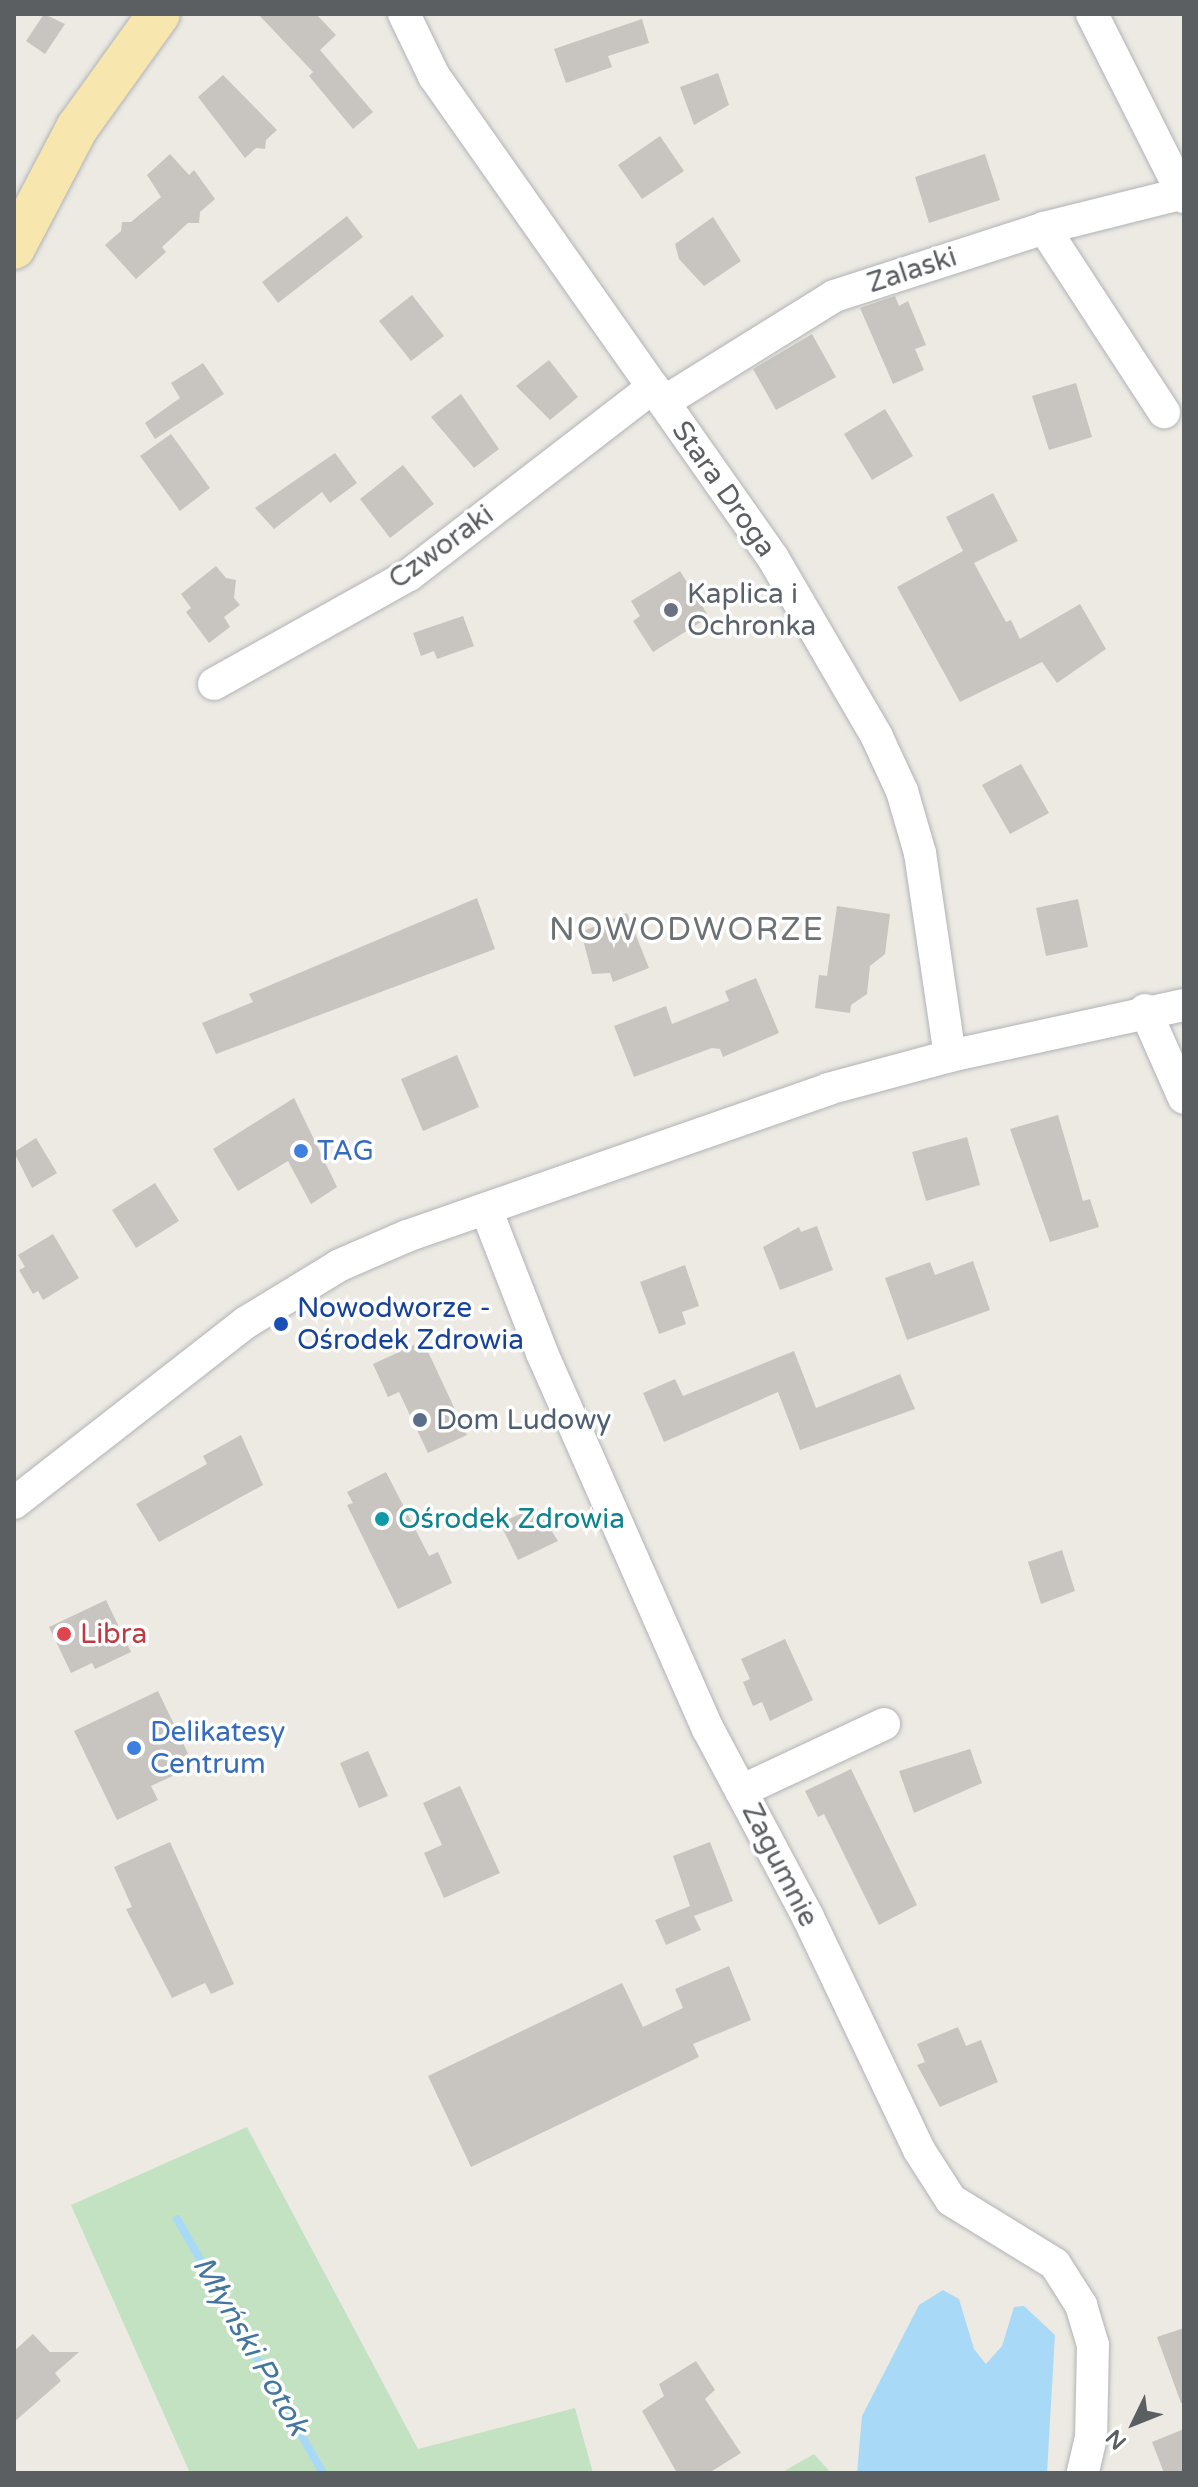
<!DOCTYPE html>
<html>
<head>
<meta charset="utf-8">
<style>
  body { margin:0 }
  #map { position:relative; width:1198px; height:2487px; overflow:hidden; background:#eceae3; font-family:"Varela Round",sans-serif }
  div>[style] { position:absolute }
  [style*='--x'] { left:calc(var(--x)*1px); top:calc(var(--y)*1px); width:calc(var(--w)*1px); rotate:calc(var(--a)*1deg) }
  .green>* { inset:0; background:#c3e2c1 }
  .water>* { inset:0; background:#a8daf7 }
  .stream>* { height:8px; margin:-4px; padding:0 4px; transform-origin:4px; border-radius:4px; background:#a8daf7 }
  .building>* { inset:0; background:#c8c5c0 }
  .roads { filter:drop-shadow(0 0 2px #b0b3b7) drop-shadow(0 0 2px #b0b3b7) }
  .minor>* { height:32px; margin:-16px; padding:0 16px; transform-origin:16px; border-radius:16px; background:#fff }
  .major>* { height:42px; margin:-21px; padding:0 21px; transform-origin:21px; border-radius:21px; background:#f7e6ad }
  .dots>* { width:22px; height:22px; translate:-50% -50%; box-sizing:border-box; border:4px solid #fff; border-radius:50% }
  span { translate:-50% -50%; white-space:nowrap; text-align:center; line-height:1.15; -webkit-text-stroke:7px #fff; paint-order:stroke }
  .street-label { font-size:28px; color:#5b5f62 }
  .worship-label { font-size:28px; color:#5b616d }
  .left { translate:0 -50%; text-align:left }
  .shop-label { font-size:28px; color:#366cbe }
  .transit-label { font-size:28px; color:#164399 }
  .service-label { font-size:28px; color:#4e5e75 }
  .culture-label { font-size:28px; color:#0d838f }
  .health-label { font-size:28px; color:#be3a42 }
  .water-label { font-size:30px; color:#44769f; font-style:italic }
  .quarter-label { font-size:32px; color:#6c7174; letter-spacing:2px }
  .frame { position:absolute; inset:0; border:16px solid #5b5f62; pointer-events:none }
  .north { position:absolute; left:1094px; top:2383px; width:80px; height:80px; -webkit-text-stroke:6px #fff; paint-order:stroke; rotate:227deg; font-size:22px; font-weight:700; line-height:32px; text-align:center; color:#5b5f62 }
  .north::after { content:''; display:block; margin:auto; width:28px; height:36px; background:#5b5f62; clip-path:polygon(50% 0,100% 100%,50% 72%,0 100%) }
</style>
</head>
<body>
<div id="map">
  <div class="green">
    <i style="clip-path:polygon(247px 2127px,418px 2449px,575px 2408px,593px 2473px,190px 2473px,71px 2205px)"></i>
    <i style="clip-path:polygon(814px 2454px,831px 2473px,784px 2473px,786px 2470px)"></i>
  </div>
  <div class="water">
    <i style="clip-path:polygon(943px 2290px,959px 2299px,974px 2349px,986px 2364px,1002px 2346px,1014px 2307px,1024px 2306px,1055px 2335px,1047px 2473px,857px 2473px,862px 2416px,919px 2305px)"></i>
  </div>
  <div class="stream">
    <i style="--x:177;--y:2219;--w:293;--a:60.1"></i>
  </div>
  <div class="building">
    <i style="clip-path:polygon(44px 14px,65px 24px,45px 54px,26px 41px)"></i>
    <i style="clip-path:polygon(258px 14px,316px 14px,336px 35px,320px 50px,373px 112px,353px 129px,309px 76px,313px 72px)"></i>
    <i style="clip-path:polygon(642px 19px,649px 43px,608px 56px,612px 67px,566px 83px,554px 49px)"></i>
    <i style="clip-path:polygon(718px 73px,729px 105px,694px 125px,680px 87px)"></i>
    <i style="clip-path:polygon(223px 75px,277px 130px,266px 140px,265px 149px,256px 148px,245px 158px,198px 97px)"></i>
    <i style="clip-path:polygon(660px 136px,684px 171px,642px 199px,618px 165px)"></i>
    <i style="clip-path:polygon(170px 154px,189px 175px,194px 170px,215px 199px,200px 212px,199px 223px,188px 223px,162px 247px,166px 252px,136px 279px,105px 245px,121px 231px,122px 222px,131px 222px,161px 197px,147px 175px)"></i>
    <i style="clip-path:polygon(985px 154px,1000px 200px,929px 223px,915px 177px)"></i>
    <i style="clip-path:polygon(347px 216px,363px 237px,278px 303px,262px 282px)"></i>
    <i style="clip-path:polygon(713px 217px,741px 261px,704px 286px,679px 259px,675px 244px)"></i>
    <i style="clip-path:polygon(412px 295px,444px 336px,411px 361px,379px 321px)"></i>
    <i style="clip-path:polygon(895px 296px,899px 306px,908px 301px,926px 345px,915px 349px,924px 370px,893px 384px,860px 308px)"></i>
    <i style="clip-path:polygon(812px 334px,836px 377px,776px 410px,753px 369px)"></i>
    <i style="clip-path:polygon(549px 360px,578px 397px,550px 420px,516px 386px)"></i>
    <i style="clip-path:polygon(203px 363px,224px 394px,155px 439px,145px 423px,180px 398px,171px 383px)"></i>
    <i style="clip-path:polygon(1076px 383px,1092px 437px,1049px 450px,1032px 396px)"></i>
    <i style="clip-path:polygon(461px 394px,499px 449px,474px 468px,431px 417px)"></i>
    <i style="clip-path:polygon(885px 409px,913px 456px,872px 480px,844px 434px)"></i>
    <i style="clip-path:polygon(171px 434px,210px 488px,180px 511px,140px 456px)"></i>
    <i style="clip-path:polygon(335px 453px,357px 483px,330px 503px,322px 492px,274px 529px,255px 508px)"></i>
    <i style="clip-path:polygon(403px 465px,434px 504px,390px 538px,360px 499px)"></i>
    <i style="clip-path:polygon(993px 493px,1018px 541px,974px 563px,1006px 622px,1011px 620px,1020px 639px,1080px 604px,1106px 649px,1057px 683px,1042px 662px,960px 702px,897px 587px,963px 551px,946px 517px)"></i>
    <i style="clip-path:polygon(216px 566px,226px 578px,236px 580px,234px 598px,240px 605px,224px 617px,230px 627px,209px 643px,186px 612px,191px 608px,181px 594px)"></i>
    <i style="clip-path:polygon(680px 571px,709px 617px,653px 652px,633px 621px,640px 616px,631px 601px)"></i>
    <i style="clip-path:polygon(463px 616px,474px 646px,437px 659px,434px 651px,421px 656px,413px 633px)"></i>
    <i style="clip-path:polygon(1021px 764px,1049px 813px,1010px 834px,982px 785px)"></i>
    <i style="clip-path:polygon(477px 898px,495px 949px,216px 1054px,202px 1023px,253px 1002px,249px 994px)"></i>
    <i style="clip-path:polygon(1078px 899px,1088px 947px,1046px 956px,1036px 908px)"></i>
    <i style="clip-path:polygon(837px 906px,890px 914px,885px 954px,870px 966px,867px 994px,851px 1005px,850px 1013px,815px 1008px,819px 975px,827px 976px)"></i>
    <i style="clip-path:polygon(627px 913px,649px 968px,613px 982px,610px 973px,592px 974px,581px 932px)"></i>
    <i style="clip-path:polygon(756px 978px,779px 1033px,723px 1057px,720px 1049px,712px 1048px,634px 1077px,614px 1026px,666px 1006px,672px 1024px,729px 1001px,725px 991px)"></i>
    <i style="clip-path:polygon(457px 1055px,479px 1107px,423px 1131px,401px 1079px)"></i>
    <i style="clip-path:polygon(294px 1098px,337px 1187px,311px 1204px,288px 1161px,238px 1191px,213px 1149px)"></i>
    <i style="clip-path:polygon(1058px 1115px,1083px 1201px,1090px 1199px,1099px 1227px,1050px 1242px,1010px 1129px)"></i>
    <i style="clip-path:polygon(967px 1137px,980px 1185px,926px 1201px,912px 1152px)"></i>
    <i style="clip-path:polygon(36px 1138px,57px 1173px,32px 1188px,14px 1152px)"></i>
    <i style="clip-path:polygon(155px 1183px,179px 1221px,136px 1248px,112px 1210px)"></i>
    <i style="clip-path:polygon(817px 1226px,833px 1270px,780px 1290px,763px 1247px,799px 1227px,801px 1232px)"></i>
    <i style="clip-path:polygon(53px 1234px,79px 1278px,43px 1300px,38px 1291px,33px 1294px,19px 1270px,25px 1267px,18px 1255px)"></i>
    <i style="clip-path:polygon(973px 1261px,990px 1310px,907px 1340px,885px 1278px,930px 1262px,935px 1275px)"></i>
    <i style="clip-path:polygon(685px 1265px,699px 1306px,682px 1312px,686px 1324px,659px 1334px,640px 1282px)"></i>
    <i style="clip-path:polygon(423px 1341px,467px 1435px,428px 1453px,399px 1392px,388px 1397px,373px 1364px)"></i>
    <i style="clip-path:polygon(794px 1351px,816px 1408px,900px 1374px,915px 1409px,800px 1450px,778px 1392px,664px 1442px,643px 1393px,675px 1379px,683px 1396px)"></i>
    <i style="clip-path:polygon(241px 1435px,263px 1485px,159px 1542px,136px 1504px,207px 1464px,203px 1456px)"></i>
    <i style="clip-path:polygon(386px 1472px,429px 1556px,438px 1552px,452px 1583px,398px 1609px,347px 1505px,353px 1503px,347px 1492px)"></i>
    <i style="clip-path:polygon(536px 1507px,558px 1541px,518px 1560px,500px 1523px)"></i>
    <i style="clip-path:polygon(1062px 1550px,1075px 1591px,1041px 1604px,1028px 1562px)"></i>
    <i style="clip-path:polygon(106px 1600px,131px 1652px,95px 1669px,92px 1663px,71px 1673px,49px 1627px)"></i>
    <i style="clip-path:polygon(785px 1639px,813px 1700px,770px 1721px,762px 1702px,753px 1706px,743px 1682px,750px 1679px,741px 1659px)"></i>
    <i style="clip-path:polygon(158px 1691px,194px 1766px,151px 1786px,158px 1800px,117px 1820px,74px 1731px)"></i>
    <i style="clip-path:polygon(970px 1749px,982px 1783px,914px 1813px,899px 1771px)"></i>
    <i style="clip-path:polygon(368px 1751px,388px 1796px,359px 1808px,340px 1763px)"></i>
    <i style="clip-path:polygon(851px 1769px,917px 1905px,879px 1925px,824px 1814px,818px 1817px,805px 1791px)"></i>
    <i style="clip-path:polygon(460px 1786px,500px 1873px,444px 1898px,424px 1853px,442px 1845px,423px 1803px)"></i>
    <i style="clip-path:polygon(170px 1842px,234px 1984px,211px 1994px,205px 1983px,172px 1998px,126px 1909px,132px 1907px,114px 1867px)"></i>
    <i style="clip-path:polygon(710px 1842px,733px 1901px,694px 1916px,701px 1930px,666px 1945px,655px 1920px,690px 1906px,673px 1856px)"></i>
    <i style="clip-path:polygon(729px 1966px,751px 2020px,693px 2044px,699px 2057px,471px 2167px,428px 2076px,622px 1983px,643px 2027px,683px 2008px,675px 1989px)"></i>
    <i style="clip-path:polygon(958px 2027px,966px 2046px,981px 2040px,998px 2082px,940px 2107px,917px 2065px,925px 2062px,917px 2044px)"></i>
    <i style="clip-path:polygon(1184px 2328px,1184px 2403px,1181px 2403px,1157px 2337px)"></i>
    <i style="clip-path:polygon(33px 2334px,50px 2352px,79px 2352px,55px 2373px,61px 2381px,14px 2422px,14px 2351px)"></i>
    <i style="clip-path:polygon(696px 2361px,715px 2390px,705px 2399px,741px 2453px,709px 2473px,677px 2473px,642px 2411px,664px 2396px,659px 2384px)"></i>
    <i style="clip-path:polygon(1184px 2429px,1184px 2473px,1164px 2473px,1152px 2442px)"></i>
  </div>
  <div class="roads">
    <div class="minor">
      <i style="--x:404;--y:14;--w:69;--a:64.2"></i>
      <i style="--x:434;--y:76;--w:589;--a:54.88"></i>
      <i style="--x:773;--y:558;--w:207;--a:59.8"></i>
      <i style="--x:877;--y:737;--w:60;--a:65.2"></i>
      <i style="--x:902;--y:791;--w:65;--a:73.8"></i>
      <i style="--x:920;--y:853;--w:205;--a:81.6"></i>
      <i style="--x:1092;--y:14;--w:205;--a:63.3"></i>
      <i style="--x:1044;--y:228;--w:220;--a:56.9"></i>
      <i style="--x:664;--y:402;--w:200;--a:-31.9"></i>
      <i style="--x:834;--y:296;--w:221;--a:-17.9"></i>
      <i style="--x:1044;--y:228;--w:144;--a:-14"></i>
      <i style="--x:214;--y:684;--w:223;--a:-29.2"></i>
      <i style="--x:409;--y:575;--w:308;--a:-37.6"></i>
      <i style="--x:1145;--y:1010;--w:96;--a:66.1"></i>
      <i style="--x:486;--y:1209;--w:155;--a:68.7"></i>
      <i style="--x:542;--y:1353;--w:411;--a:66.2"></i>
      <i style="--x:708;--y:1729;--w:213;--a:62"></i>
      <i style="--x:808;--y:1917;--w:258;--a:64.5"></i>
      <i style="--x:919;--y:2150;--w:59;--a:57.4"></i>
      <i style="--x:951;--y:2200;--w:122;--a:31.6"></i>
      <i style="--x:1055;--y:2264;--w:49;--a:57.6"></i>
      <i style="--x:1081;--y:2305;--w:42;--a:73.3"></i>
      <i style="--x:1093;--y:2345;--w:92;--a:91.2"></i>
      <i style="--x:1091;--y:2437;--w:37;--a:103"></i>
      <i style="--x:14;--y:1503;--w:293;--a:-37.9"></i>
      <i style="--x:245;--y:1323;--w:111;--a:-31.4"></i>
      <i style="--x:340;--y:1265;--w:73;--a:-23.4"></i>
      <i style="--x:407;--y:1236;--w:446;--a:-19.2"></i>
      <i style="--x:828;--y:1089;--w:126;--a:-15.1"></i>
      <i style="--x:950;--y:1056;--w:239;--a:-12.3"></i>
      <i style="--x:741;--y:1791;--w:158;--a:-25.1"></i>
    </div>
    <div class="major">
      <i style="--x:14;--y:248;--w:136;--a:-62.3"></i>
      <i style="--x:77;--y:128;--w:140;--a:-54.3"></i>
    </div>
  </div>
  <div class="dots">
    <i style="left:671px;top:610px;background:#6b7280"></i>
    <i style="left:301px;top:1151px;background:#3f7fe0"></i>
    <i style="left:281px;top:1324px;background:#1a4fb4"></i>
    <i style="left:420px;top:1420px;background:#5c6f8a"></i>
    <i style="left:382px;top:1519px;background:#0f9aa8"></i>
    <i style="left:64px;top:1634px;background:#e0444e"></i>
    <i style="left:134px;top:1748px;background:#3f7fe0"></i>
  </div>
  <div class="street-label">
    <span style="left:912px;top:270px;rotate:-18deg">Zalaski</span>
    <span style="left:724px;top:489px;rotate:55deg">Stara Droga</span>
    <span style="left:441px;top:547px;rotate:-36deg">Czworaki</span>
    <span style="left:780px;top:1865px;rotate:63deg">Zagumnie</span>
  </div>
  <div class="worship-label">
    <span class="left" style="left:687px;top:610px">Kaplica i<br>Ochronka</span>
  </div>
  <div class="shop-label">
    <span class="left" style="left:317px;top:1151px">TAG</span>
    <span class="left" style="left:150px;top:1748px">Delikatesy<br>Centrum</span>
  </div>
  <div class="transit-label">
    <span class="left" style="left:297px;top:1324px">Nowodworze -<br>Ośrodek Zdrowia</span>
  </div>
  <div class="service-label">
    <span class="left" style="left:436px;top:1420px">Dom Ludowy</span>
  </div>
  <div class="culture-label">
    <span class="left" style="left:398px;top:1519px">Ośrodek Zdrowia</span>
  </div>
  <div class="health-label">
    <span class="left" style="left:80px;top:1634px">Libra</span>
  </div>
  <div class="water-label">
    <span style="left:250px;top:2346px;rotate:60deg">Młyński Potok</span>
  </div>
  <div class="quarter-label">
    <span style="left:687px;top:930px">NOWODWORZE</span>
  </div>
  <div class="frame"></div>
  <div class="north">N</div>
</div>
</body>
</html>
